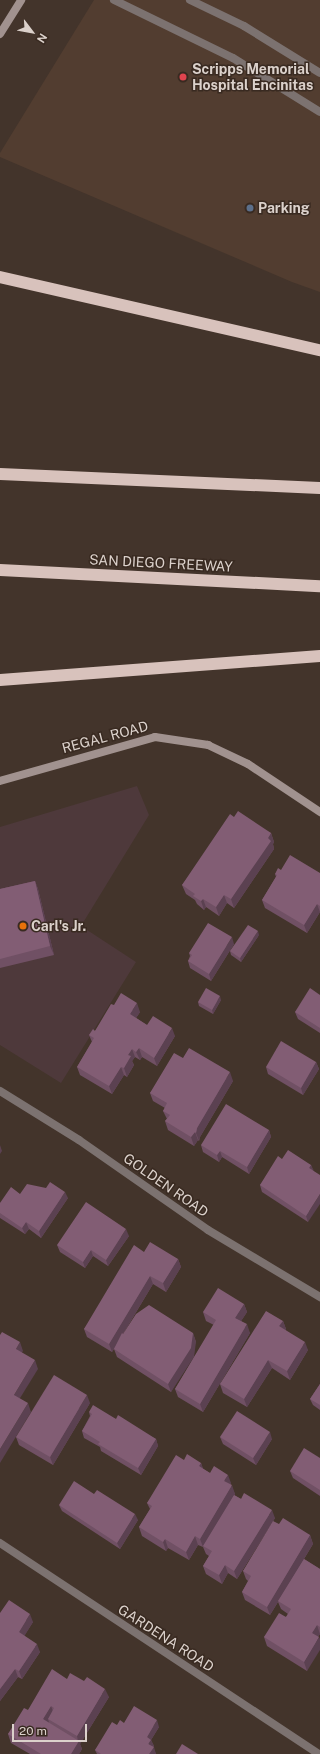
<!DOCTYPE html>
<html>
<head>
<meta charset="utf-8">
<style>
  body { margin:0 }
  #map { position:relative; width:320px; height:1754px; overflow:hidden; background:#43342b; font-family:"Public Sans",sans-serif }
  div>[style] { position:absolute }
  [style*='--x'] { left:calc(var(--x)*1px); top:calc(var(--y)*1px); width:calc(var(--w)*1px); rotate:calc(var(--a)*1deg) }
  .commercial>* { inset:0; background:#4e393b }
  .built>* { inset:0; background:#523d30 }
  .lane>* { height:8px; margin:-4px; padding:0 4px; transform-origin:4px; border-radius:4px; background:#7c7270 }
  .street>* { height:8px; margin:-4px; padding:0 4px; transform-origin:4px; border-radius:4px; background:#7c7270 }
  .secondary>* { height:8px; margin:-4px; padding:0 4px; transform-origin:4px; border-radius:4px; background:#a1928f }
  .highway>* { height:12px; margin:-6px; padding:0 6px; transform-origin:6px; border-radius:6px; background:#d8c2bc }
  .wall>* { inset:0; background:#705064 }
  .shaded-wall>* { inset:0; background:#5b4151 }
  .building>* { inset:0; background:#825d74 }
  .dots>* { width:11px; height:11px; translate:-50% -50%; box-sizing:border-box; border:2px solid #392a21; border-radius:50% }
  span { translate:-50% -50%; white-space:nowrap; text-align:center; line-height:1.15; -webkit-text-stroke:3px #392a21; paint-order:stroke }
  .poi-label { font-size:14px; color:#dbd1cb; font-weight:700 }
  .left { translate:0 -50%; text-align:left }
  .street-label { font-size:14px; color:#dbd1cb }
  .north { position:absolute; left:12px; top:12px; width:40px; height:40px; -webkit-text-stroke:3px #392a21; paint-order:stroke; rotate:122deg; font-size:11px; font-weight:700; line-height:16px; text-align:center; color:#dbd1cb }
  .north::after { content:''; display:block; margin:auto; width:14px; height:18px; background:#dbd1cb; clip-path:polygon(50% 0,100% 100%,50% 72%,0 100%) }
  .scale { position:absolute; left:12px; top:1724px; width:75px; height:18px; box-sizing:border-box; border:2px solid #dbd1cb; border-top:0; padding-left:5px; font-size:12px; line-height:14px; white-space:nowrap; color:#dbd1cb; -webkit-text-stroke:3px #392a21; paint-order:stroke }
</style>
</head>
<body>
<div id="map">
  <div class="commercial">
    <i style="clip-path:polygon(137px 786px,149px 815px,81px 926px,136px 962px,61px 1083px,0 1045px,0 827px)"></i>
  </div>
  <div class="built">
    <i style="clip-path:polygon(94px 0,320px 0,320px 292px,292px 282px,0 157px,0 153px)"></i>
  </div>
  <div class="lane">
    <i style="--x:114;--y:0;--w:132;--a:26"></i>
    <i style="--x:233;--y:58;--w:102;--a:31.8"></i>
    <i style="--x:190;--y:0;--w:60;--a:25.7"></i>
    <i style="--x:244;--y:26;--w:89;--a:31.7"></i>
  </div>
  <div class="street">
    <i style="--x:0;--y:1091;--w:93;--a:31.8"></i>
    <i style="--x:79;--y:1140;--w:157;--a:34.9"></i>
    <i style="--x:208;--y:1230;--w:131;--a:30.9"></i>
    <i style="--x:0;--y:1543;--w:382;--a:33.5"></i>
  </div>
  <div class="secondary">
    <i style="--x:0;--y:34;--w:40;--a:-58"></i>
    <i style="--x:0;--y:781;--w:161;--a:-15.8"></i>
    <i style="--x:155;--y:737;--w:54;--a:8.6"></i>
    <i style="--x:208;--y:745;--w:44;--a:25.4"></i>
    <i style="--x:248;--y:764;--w:87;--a:33.7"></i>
  </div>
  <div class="highway">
    <i style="--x:0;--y:277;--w:328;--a:12.9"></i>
    <i style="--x:0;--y:474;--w:320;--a:2.5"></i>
    <i style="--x:0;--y:570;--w:320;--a:2.9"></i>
    <i style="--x:0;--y:680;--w:321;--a:-4.3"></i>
  </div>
  <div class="wall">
    <i style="clip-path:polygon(234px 817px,271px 833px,274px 842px,273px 844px,274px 849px,234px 908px,227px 903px,219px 916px,206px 907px,204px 910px,197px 904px,195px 900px,186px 894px,182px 885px)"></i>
    <i style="clip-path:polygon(281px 870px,320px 873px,320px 912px,307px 933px,265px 908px,262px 900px,276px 877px,275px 874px)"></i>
    <i style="clip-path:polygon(35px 881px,38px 889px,54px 955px,0 968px,0 889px)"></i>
    <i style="clip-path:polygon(259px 935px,241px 962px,231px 955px,230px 951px)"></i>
    <i style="clip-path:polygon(234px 944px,211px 981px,190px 968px,188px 961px,190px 956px,189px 953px)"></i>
    <i style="clip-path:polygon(320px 995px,320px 1033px,298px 1019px,295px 1012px)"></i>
    <i style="clip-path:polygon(221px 1000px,213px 1014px,199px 1006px,198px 1002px)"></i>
    <i style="clip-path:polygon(114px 1005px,140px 1012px,136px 1018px,147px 1025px,175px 1036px,157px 1066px,142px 1057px,140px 1060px,135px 1057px,132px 1061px,134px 1065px,127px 1077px,124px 1075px,112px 1094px,80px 1075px,77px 1067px,92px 1042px,89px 1035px,95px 1031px)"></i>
    <i style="clip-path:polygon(183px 1058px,233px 1081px,200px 1137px,199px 1141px,198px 1140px,194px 1146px,168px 1130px,165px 1121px,167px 1119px,163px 1111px,165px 1108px,153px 1101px,150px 1093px)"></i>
    <i style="clip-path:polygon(316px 1062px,319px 1069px,303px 1095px,268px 1074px,266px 1067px)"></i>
    <i style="clip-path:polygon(269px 1130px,271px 1137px,249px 1174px,222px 1157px,219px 1162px,203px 1152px,201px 1145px)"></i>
    <i style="clip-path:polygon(282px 1159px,311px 1165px,313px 1171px,308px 1222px,262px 1192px,260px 1185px)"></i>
    <i style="clip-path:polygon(20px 1194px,68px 1198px,41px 1238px,29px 1229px,25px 1234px,0 1218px,0 1203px)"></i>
    <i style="clip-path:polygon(129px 1236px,108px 1266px,93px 1256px,85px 1268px,60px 1252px,57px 1245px)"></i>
    <i style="clip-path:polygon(144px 1252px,178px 1259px,181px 1267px,166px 1292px,153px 1284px,123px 1334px,193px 1333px,196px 1342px,171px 1392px,117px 1357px,114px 1349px,112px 1352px,87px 1337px,84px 1329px)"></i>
    <i style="clip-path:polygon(244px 1304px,247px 1312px,241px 1321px,250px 1333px,203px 1412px,178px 1397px,175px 1389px,214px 1325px,206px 1321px,203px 1312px)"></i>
    <i style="clip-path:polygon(283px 1321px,286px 1329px,285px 1330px,308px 1350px,290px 1380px,272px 1368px,247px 1407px,223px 1393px,220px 1384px)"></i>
    <i style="clip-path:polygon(320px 1384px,320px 1410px,313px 1405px,310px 1399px)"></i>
    <i style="clip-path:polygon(90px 1403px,53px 1465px,19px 1445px,16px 1437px)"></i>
    <i style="clip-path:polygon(89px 1412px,116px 1419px,156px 1439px,158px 1446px,141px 1475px,101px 1451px,100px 1447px,84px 1438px,82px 1431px,90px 1416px)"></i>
    <i style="clip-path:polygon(220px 1437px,272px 1439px,256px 1465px,223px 1444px)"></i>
    <i style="clip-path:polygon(320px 1458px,320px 1496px,293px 1478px,290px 1471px)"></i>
    <i style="clip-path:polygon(184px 1460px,201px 1463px,203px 1469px,210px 1473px,231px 1483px,230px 1484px,235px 1494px,234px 1495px,275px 1518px,237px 1579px,228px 1573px,222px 1584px,206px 1574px,203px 1566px,209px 1556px,206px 1554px,203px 1547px,198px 1545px,189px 1560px,168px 1548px,166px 1551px,142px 1536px,139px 1527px,150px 1509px,147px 1503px)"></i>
    <i style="clip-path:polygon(59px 1505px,138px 1520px,120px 1549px,62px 1511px)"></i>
    <i style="clip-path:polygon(279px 1524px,310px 1535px,313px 1544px,304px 1559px,320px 1569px,320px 1634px,318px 1637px,307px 1671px,267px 1646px,264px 1637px,286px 1617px,288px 1614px,281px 1609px,278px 1602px,270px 1615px,245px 1600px,242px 1592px,248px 1581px,246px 1579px,243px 1571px)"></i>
    <i style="clip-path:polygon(0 1613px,33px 1622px,24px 1636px,40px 1652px,22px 1679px,18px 1677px,0 1701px)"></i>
    <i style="clip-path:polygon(67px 1679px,109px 1697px,80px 1744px,82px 1749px,79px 1754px,30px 1754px,11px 1743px,8px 1734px,28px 1710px)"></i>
    <i style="clip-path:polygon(124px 1723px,159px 1727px,151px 1740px,154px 1746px,153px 1747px,156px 1754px,97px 1754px,95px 1750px,117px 1725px)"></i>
  </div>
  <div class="shaded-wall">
    <i style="clip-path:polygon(271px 833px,274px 842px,273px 844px,274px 849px,234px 908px,231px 899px)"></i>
    <i style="clip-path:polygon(35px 881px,38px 889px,54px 955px,50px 946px)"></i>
    <i style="clip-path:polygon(224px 895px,227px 903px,219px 916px,216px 907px)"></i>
    <i style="clip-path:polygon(203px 899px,206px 907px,204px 910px,201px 901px)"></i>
    <i style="clip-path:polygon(317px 904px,320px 912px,307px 933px,304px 925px)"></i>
    <i style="clip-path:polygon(258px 931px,259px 935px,241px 962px,240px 958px)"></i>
    <i style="clip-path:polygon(232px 937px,234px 944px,211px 981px,209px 974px)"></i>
    <i style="clip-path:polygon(220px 996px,221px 1000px,213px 1014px,212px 1010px)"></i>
    <i style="clip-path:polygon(137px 1003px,140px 1012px,133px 1023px,130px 1014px)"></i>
    <i style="clip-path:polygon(172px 1028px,175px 1036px,157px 1066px,154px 1058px)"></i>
    <i style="clip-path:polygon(139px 1048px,142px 1057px,140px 1060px,136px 1052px)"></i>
    <i style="clip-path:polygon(132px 1049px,135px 1057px,132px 1061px,134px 1065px,127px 1077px,124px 1068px,128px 1055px)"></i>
    <i style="clip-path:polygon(316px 1062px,319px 1069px,303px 1095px,301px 1088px)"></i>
    <i style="clip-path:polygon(121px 1067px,124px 1075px,112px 1094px,109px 1086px)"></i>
    <i style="clip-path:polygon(230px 1072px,233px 1081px,200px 1137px,199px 1141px,196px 1133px,197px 1128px)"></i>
    <i style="clip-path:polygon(269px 1130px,271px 1137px,249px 1174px,247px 1167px)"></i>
    <i style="clip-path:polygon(195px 1132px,198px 1140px,194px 1146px,191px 1137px)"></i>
    <i style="clip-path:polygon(0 1145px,2px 1151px,0 1154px)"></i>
    <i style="clip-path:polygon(220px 1151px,222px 1157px,219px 1162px,217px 1155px)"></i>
    <i style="clip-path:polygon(311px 1165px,314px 1171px,309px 1168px)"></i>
    <i style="clip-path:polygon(65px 1192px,68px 1198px,41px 1238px,39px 1231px)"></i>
    <i style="clip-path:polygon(320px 1194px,320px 1204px,308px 1222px,306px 1216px)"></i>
    <i style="clip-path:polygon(26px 1222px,29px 1229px,25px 1234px,22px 1228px)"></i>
    <i style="clip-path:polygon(126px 1229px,129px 1236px,108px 1266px,106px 1260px)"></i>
    <i style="clip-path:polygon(91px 1250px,93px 1256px,85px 1268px,83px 1262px)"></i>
    <i style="clip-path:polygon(178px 1259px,181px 1267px,166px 1292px,163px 1283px)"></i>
    <i style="clip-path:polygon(150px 1276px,153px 1284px,112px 1352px,109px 1344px)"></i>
    <i style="clip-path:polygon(244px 1304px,247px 1312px,238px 1326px,235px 1318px)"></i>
    <i style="clip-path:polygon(283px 1321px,286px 1329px,282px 1335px,279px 1326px)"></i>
    <i style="clip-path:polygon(247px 1324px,250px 1333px,203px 1412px,200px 1404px)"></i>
    <i style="clip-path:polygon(193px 1333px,196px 1342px,194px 1357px,171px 1392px,168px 1384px)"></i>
    <i style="clip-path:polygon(20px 1342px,23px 1351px,19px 1357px,16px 1349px)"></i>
    <i style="clip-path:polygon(305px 1342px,308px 1350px,290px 1380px,287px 1371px)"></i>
    <i style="clip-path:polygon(35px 1360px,38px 1369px,17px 1403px,14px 1395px)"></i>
    <i style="clip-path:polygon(268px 1360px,272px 1368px,247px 1407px,244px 1399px)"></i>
    <i style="clip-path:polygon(87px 1395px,90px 1403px,53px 1465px,50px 1457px)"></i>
    <i style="clip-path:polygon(28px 1403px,31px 1412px,0 1463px,0 1449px)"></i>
    <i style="clip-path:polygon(270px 1432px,272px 1439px,256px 1465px,253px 1458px)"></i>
    <i style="clip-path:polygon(156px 1439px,158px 1446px,141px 1475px,138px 1468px)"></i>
    <i style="clip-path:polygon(201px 1463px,204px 1471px,199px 1466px)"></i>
    <i style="clip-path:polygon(228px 1475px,231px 1483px,228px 1489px,224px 1481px)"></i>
    <i style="clip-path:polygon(232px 1485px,235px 1494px,203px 1547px,200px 1539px)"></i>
    <i style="clip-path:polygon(272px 1510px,275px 1518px,237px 1579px,234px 1571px)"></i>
    <i style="clip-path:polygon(135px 1514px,138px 1520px,120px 1549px,117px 1543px)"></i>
    <i style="clip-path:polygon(310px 1535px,313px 1544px,270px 1615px,267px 1607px)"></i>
    <i style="clip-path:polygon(195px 1536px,198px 1545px,189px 1560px,186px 1552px)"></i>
    <i style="clip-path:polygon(165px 1539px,168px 1548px,166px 1551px,163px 1542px)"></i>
    <i style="clip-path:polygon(225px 1565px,228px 1573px,222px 1584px,219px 1575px)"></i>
    <i style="clip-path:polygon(30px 1614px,33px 1622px,22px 1640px,19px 1632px)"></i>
    <i style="clip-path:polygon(317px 1625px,320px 1634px,315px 1641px,312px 1633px)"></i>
    <i style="clip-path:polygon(319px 1637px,320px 1639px,320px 1650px,307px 1671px,304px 1662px)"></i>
    <i style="clip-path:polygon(37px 1644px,40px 1652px,22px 1679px,19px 1671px)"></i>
    <i style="clip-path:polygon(15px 1669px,18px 1677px,0 1701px,0 1689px)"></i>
    <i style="clip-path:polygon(105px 1689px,109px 1697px,80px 1744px,82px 1749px,79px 1754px,71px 1754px,78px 1741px,77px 1736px)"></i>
    <i style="clip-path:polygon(51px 1706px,54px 1714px,48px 1719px,49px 1722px,46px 1728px,43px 1719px)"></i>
    <i style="clip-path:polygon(157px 1720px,159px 1727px,151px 1740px,154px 1746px,151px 1751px,147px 1737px)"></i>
    <i style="clip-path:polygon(154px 1747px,156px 1754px,149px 1754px)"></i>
  </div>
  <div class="building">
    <i style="clip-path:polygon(238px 811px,271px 833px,268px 838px,271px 841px,231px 899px,224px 895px,216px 907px,203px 899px,201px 901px,193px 896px,195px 894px,182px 885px,230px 814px,234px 817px)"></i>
    <i style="clip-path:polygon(290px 855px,320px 873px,320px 906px,317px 904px,304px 925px,262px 900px,277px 875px,275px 874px,278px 868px,281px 870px)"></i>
    <i style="clip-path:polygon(35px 881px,50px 946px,0 959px,0 889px)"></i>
    <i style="clip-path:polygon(208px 923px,232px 937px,209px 974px,188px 961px,192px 955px,189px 953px)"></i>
    <i style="clip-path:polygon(248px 925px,258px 931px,240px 958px,230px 951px)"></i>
    <i style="clip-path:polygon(206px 988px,220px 996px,212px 1010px,198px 1002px)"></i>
    <i style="clip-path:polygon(310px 988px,320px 995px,320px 1028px,295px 1012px)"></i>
    <i style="clip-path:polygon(121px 993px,137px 1003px,130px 1014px,147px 1025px,153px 1016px,172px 1028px,154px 1058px,139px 1048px,136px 1052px,132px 1049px,128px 1055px,131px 1056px,124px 1068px,121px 1067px,109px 1086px,77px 1067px,94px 1038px,89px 1035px,93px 1029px,95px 1031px,111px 1004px,114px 1005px)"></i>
    <i style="clip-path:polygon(281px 1041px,316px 1062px,301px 1088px,266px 1067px)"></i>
    <i style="clip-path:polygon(189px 1048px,230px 1072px,197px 1128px,196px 1133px,195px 1132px,191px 1137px,165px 1121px,170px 1115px,163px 1111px,167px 1103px,150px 1093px,174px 1053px,183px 1058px)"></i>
    <i style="clip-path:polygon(226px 1104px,269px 1130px,247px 1167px,220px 1151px,217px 1155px,201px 1145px)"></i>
    <i style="clip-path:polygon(288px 1150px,311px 1165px,309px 1168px,320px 1175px,320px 1194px,306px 1216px,260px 1185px,278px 1156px,282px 1159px)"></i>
    <i style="clip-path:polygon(50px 1182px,65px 1192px,39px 1231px,26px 1222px,22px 1228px,0 1213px,0 1203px,11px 1187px,20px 1194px,27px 1184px,46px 1188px)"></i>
    <i style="clip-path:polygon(86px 1202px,126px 1229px,106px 1260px,91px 1250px,83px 1262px,57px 1245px)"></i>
    <i style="clip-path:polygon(150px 1242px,178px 1259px,163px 1283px,150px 1276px,109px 1344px,84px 1329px,134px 1245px,144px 1252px)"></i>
    <i style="clip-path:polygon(218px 1288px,244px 1304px,235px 1318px,247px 1324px,200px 1404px,175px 1389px,216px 1320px,203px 1312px)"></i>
    <i style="clip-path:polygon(149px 1305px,193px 1333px,191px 1348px,168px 1384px,114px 1349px,122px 1333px,123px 1334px,136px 1314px)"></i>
    <i style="clip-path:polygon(266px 1311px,283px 1321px,279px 1326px,305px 1342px,287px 1371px,268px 1360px,244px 1399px,220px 1384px)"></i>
    <i style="clip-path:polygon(2px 1332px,20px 1342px,16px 1349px,35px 1360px,14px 1395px,28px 1403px,0 1449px,0 1335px)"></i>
    <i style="clip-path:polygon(54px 1375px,87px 1395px,50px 1457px,16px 1437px)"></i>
    <i style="clip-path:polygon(320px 1384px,320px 1405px,310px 1399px)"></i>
    <i style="clip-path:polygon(93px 1405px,116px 1419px,118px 1415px,156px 1439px,138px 1468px,98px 1444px,100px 1442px,82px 1431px,92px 1414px,89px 1412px)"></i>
    <i style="clip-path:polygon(237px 1411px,270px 1432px,253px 1458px,220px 1437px)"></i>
    <i style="clip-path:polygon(304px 1448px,320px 1458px,320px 1490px,290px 1471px)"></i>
    <i style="clip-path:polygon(187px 1454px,201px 1463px,199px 1466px,210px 1473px,214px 1466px,228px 1475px,224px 1481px,232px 1485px,200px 1539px,195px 1536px,186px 1552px,165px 1539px,163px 1542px,139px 1527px,152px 1506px,147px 1503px,176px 1455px,184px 1460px)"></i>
    <i style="clip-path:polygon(74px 1481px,94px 1494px,97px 1490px,135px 1514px,117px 1543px,59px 1505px)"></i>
    <i style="clip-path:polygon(244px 1493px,272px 1510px,234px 1571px,225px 1565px,219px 1575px,203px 1566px,212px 1551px,203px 1546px,234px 1495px,241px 1499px)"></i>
    <i style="clip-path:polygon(283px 1518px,310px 1535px,267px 1607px,242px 1592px,251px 1576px,243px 1571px,273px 1521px,279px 1524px)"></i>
    <i style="clip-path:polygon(304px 1559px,320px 1569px,320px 1627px,317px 1625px,312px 1633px,319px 1637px,304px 1662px,264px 1637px,279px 1613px,286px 1617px,291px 1609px,278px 1601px)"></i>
    <i style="clip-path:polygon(9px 1600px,30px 1614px,19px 1632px,37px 1644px,19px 1671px,15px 1669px,0 1689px,0 1613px)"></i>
    <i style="clip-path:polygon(52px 1669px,67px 1679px,70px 1673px,84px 1681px,87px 1677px,105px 1689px,77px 1736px,48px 1719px,54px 1708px,51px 1706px,43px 1719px,79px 1741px,71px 1754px,41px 1754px,8px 1734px,24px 1708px,28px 1710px)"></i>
    <i style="clip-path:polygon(134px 1706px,157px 1720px,147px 1737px,151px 1740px,148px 1744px,154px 1747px,149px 1754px,101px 1754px,95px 1750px,112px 1722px,117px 1725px,120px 1720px,124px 1723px)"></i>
    <i style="clip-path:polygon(182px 1744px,198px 1754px,176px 1754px)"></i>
  </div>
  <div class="dots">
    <i style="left:183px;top:77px;background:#e0444e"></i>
    <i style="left:250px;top:208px;background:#5c6f8a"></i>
    <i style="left:23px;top:926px;background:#e8710a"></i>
  </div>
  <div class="poi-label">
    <span class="left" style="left:192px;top:77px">Scripps Memorial<br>Hospital Encinitas</span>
    <span class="left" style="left:258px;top:208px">Parking</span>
    <span class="left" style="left:31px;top:926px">Carl's Jr.</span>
  </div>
  <div class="street-label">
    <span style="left:161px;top:563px;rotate:3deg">SAN DIEGO FREEWAY</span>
    <span style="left:105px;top:737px;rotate:-15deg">REGAL ROAD</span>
    <span style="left:166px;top:1185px;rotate:35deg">GOLDEN ROAD</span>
    <span style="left:166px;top:1638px;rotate:33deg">GARDENA ROAD</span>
  </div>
  <div class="north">N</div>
  <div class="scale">20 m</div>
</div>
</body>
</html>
